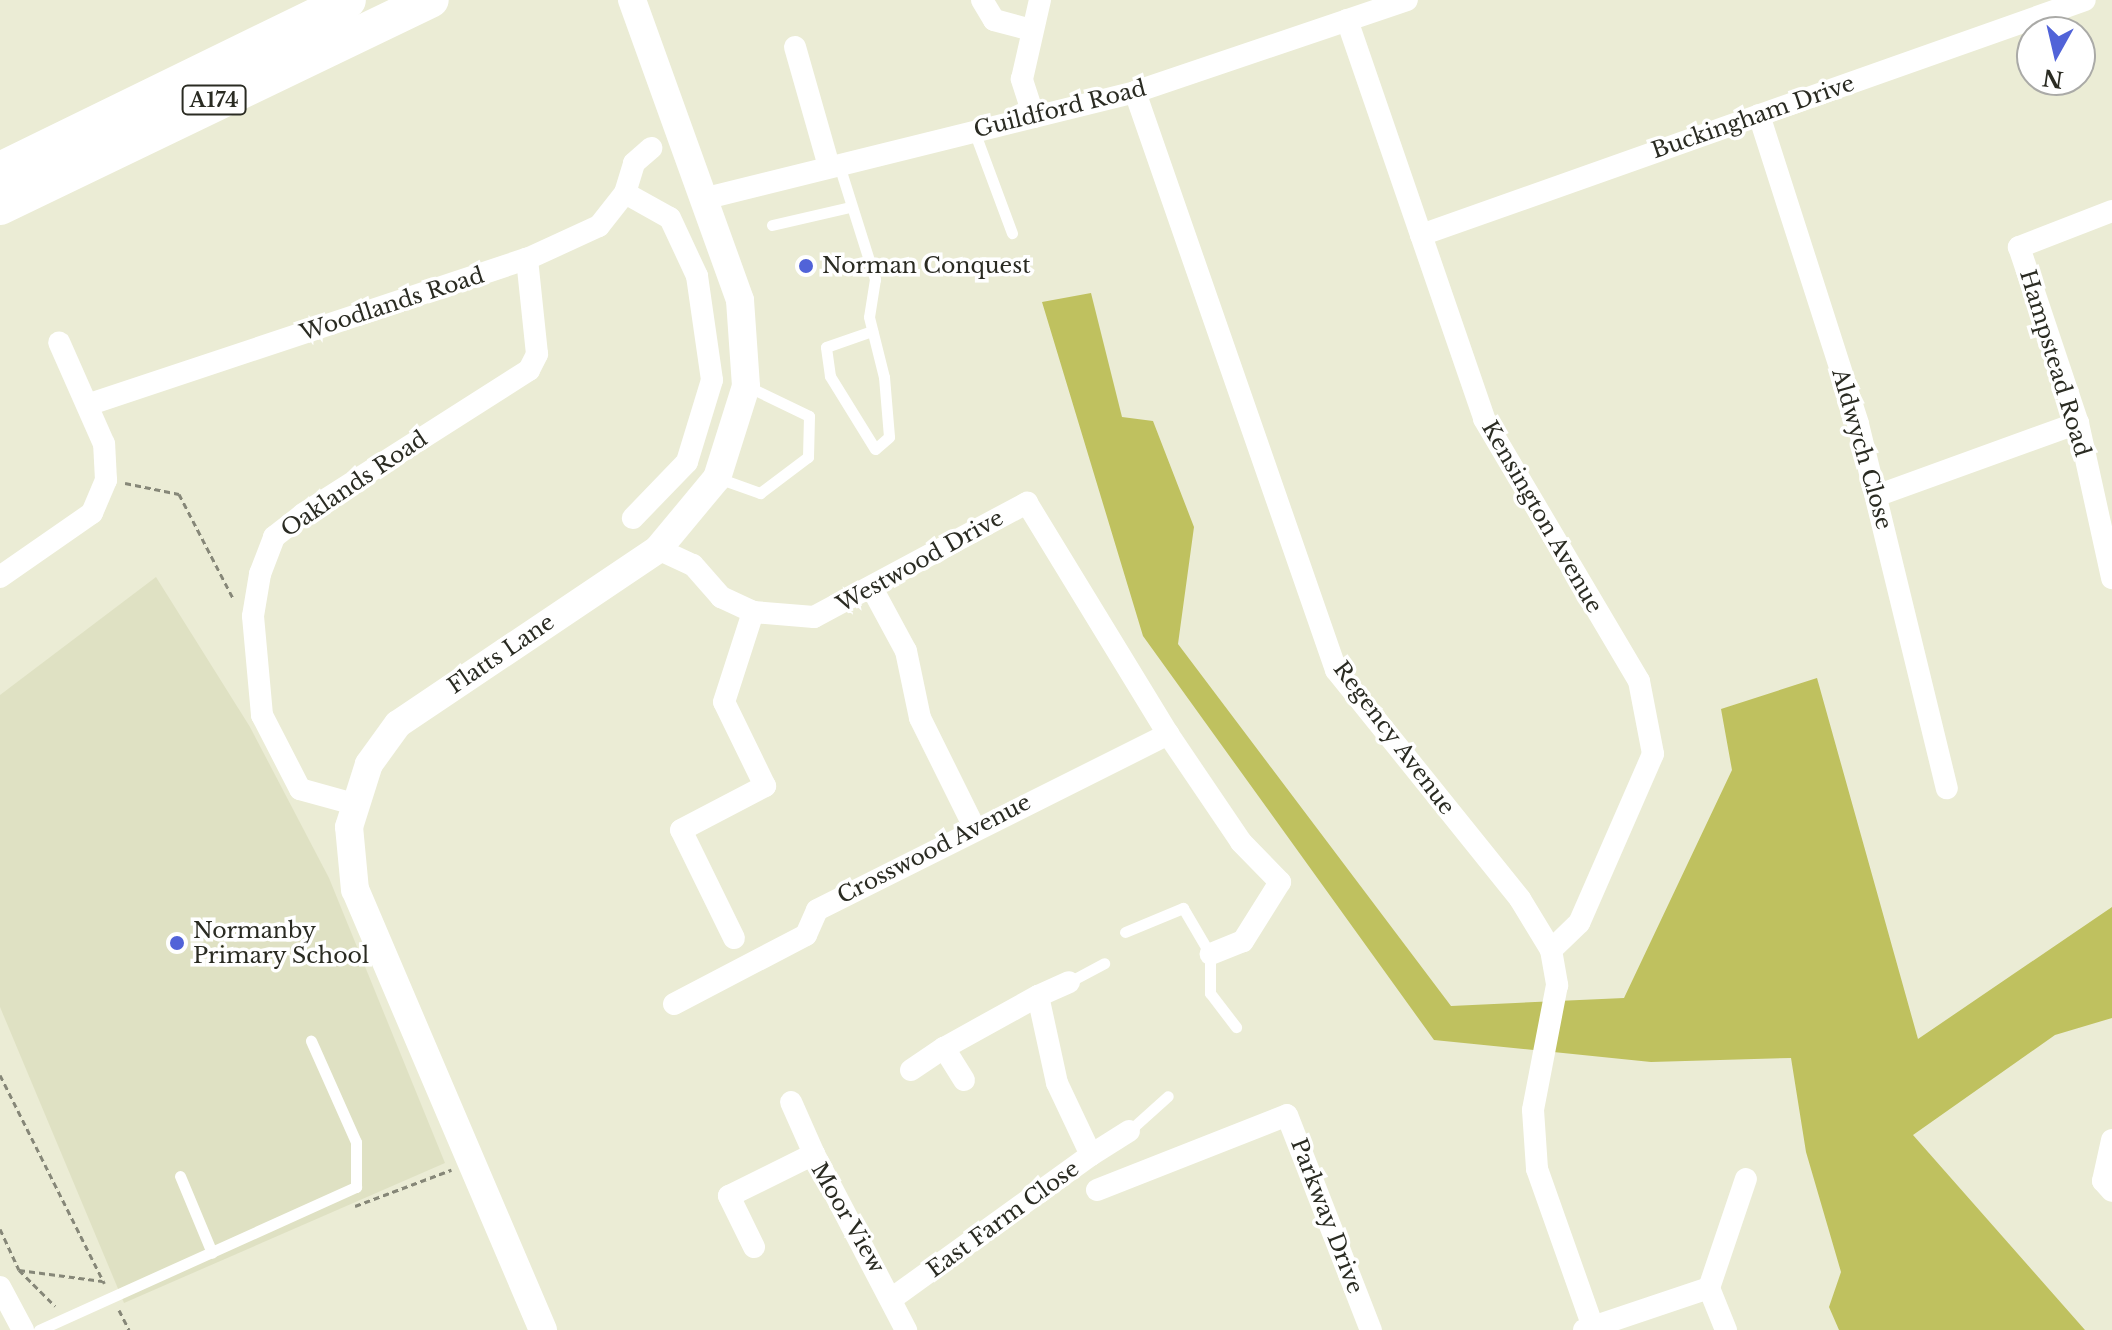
<!DOCTYPE html>
<html>
<head>
<meta charset="utf-8">
<style>
  body { margin:0 }
  #map { position:relative; width:2112px; height:1330px; overflow:hidden; background:#ebecd5; font-family:"Libre Baskerville",serif }
  div>[style] { position:absolute }
  [style*='--x'] { left:calc(var(--x)*1px); top:calc(var(--y)*1px); width:calc(var(--w)*1px); rotate:calc(var(--a)*1deg) }
  .built>* { inset:0; background:#dfe1c3 }
  .forest>* { inset:0; background:#bfc15f }
  .path>* { height:3px; margin-top:-1.5px; transform-origin:0; background:repeating-linear-gradient(90deg,#868778 0 6px,transparent 0 10px) }
  .service>* { height:11px; margin:-5.5px; padding:0 5.5px; transform-origin:5.5px; border-radius:5.5px; background:#fff }
  .minor>* { height:22px; margin:-11px; padding:0 11px; transform-origin:11px; border-radius:11px; background:#fff }
  .tertiary>* { height:28px; margin:-14px; padding:0 14px; transform-origin:14px; border-radius:14px; background:#fff }
  .trunk>* { height:36px; margin:-18px; padding:0 18px; transform-origin:18px; border-radius:18px; background:#fff }
  .dots>* { width:22px; height:22px; translate:-50% -50%; box-sizing:border-box; border:4px solid #fff; border-radius:50% }
  span { translate:-50% -50%; white-space:nowrap; text-align:center; line-height:1.15; -webkit-text-stroke:7px #fff; paint-order:stroke }
  .shield-label span { padding:2px 6px; background:#fff; border:2px solid; border-radius:6px; -webkit-text-stroke-width:0 }
  .shield-label { font-size:20px; color:#2a2b22; font-weight:700 }
  .street-label { font-size:22px; color:#2a2b22 }
  .poi-label { font-size:22px; color:#2a2b22 }
  .left { translate:0 -50%; text-align:left }
  .north { position:absolute; left:2016px; top:16px; width:80px; height:80px; box-sizing:border-box; background:#fff; border:2px solid #aaaaa7; border-radius:50%; rotate:188deg; font-size:22px; font-weight:700; line-height:32px; text-align:center; color:#2a2b22 }
  .north::after { content:''; display:block; margin:auto; width:28px; height:36px; background:#5163d8; clip-path:polygon(50% 0,100% 100%,50% 72%,0 100%) }
</style>
</head>
<body>
<div id="map">
  <div class="built">
    <i style="clip-path:polygon(156px 577px,250px 727px,329px 878px,445px 1163px,124px 1303px,0 1007px,0 695px)"></i>
  </div>
  <div class="forest">
    <i style="clip-path:polygon(1091px 293px,1122px 417px,1153px 421px,1194px 527px,1178px 644px,1451px 1006px,1624px 998px,1732px 770px,1721px 709px,1817px 678px,1918px 1039px,2112px 907px,2112px 1018px,2055px 1035px,1913px 1135px,2085px 1330px,1839px 1330px,1829px 1307px,1841px 1272px,1806px 1152px,1791px 1058px,1651px 1062px,1434px 1040px,1143px 636px,1042px 302px)"></i>
  </div>
  <div class="path">
    <i style="--x:125;--y:483;--w:55;--a:11.5"></i>
    <i style="--x:179;--y:494;--w:117;--a:62.6"></i>
    <i style="--x:0;--y:1075;--w:233;--a:63.4"></i>
    <i style="--x:355;--y:1206;--w:103;--a:-20.6"></i>
    <i style="--x:0;--y:1229;--w:45;--a:65.1"></i>
    <i style="--x:19;--y:1270;--w:51;--a:45"></i>
    <i style="--x:19;--y:1270;--w:84;--a:7.5"></i>
    <i style="--x:119;--y:1310;--w:22;--a:63"></i>
  </div>
  <div class="service">
    <i style="--x:974;--y:131;--w:109;--a:69.6"></i>
    <i style="--x:839;--y:165;--w:120;--a:72.5"></i>
    <i style="--x:875;--y:279;--w:38;--a:99"></i>
    <i style="--x:869;--y:317;--w:62;--a:76"></i>
    <i style="--x:884;--y:377;--w:60;--a:85.2"></i>
    <i style="--x:889;--y:437;--w:18;--a:139"></i>
    <i style="--x:875;--y:449;--w:86;--a:-121.7"></i>
    <i style="--x:830;--y:376;--w:29;--a:-98"></i>
    <i style="--x:826;--y:347;--w:49;--a:-19.2"></i>
    <i style="--x:772;--y:225;--w:80;--a:-13"></i>
    <i style="--x:718;--y:478;--w:45;--a:19.7"></i>
    <i style="--x:760;--y:493;--w:60;--a:-36.9"></i>
    <i style="--x:808;--y:457;--w:41;--a:-88.6"></i>
    <i style="--x:809;--y:416;--w:69;--a:-154.2"></i>
    <i style="--x:1125;--y:932;--w:63;--a:-22.5"></i>
    <i style="--x:1183;--y:908;--w:53;--a:59.6"></i>
    <i style="--x:1210;--y:954;--w:39;--a:90"></i>
    <i style="--x:1210;--y:993;--w:43;--a:52.6"></i>
    <i style="--x:1069;--y:982;--w:40;--a:-28"></i>
    <i style="--x:1129;--y:1131;--w:52;--a:-41.9"></i>
    <i style="--x:180;--y:1176;--w:83;--a:67.4"></i>
    <i style="--x:39;--y:1330;--w:348;--a:-24.3"></i>
    <i style="--x:356;--y:1187;--w:45;--a:-90"></i>
    <i style="--x:356;--y:1142;--w:111;--a:-114"></i>
  </div>
  <div class="minor">
    <i style="--x:982;--y:0;--w:23;--a:59"></i>
    <i style="--x:994;--y:20;--w:39;--a:15"></i>
    <i style="--x:1347;--y:20;--w:422;--a:71"></i>
    <i style="--x:1484;--y:419;--w:304;--a:59.4"></i>
    <i style="--x:1639;--y:681;--w:74;--a:79.1"></i>
    <i style="--x:1653;--y:754;--w:184;--a:113.6"></i>
    <i style="--x:1579;--y:923;--w:39;--a:136"></i>
    <i style="--x:795;--y:47;--w:124;--a:74.1"></i>
    <i style="--x:1135;--y:92;--w:612;--a:70.82"></i>
    <i style="--x:1336;--y:670;--w:294;--a:51.2"></i>
    <i style="--x:1520;--y:899;--w:60;--a:58.7"></i>
    <i style="--x:1551;--y:950;--w:36;--a:80"></i>
    <i style="--x:1557;--y:985;--w:127;--a:100.9"></i>
    <i style="--x:1533;--y:1110;--w:59;--a:86.1"></i>
    <i style="--x:1537;--y:1169;--w:168;--a:70.5"></i>
    <i style="--x:1759;--y:115;--w:324;--a:72.2"></i>
    <i style="--x:1858;--y:424;--w:375;--a:76.3"></i>
    <i style="--x:1034;--y:117;--w:40;--a:-108"></i>
    <i style="--x:1022;--y:79;--w:81;--a:-77.2"></i>
    <i style="--x:625;--y:193;--w:51;--a:29.1"></i>
    <i style="--x:670;--y:218;--w:64;--a:65"></i>
    <i style="--x:697;--y:276;--w:105;--a:81.8"></i>
    <i style="--x:712;--y:380;--w:86;--a:107"></i>
    <i style="--x:687;--y:462;--w:78;--a:134"></i>
    <i style="--x:707;--y:198;--w:441;--a:-13.9"></i>
    <i style="--x:1135;--y:92;--w:287;--a:-18.7"></i>
    <i style="--x:2112;--y:211;--w:100;--a:158.8"></i>
    <i style="--x:2019;--y:247;--w:186;--a:71.5"></i>
    <i style="--x:2078;--y:423;--w:159;--a:77.6"></i>
    <i style="--x:1421;--y:235;--w:704;--a:-19.49"></i>
    <i style="--x:90;--y:404;--w:460;--a:-18.4"></i>
    <i style="--x:527;--y:259;--w:79;--a:-24.6"></i>
    <i style="--x:599;--y:226;--w:42;--a:-51.8"></i>
    <i style="--x:625;--y:193;--w:31;--a:-73"></i>
    <i style="--x:634;--y:163;--w:23;--a:-41"></i>
    <i style="--x:1876;--y:496;--w:215;--a:-19.9"></i>
    <i style="--x:658;--y:549;--w:38;--a:25"></i>
    <i style="--x:693;--y:565;--w:43;--a:48.8"></i>
    <i style="--x:721;--y:597;--w:35;--a:25"></i>
    <i style="--x:753;--y:612;--w:61;--a:4.7"></i>
    <i style="--x:814;--y:617;--w:242;--a:-28.2"></i>
    <i style="--x:1027;--y:503;--w:271;--a:58.6"></i>
    <i style="--x:1168;--y:734;--w:130;--a:55.9"></i>
    <i style="--x:1241;--y:842;--w:56;--a:45.7"></i>
    <i style="--x:1280;--y:882;--w:70;--a:122.1"></i>
    <i style="--x:1243;--y:941;--w:35;--a:158"></i>
    <i style="--x:0;--y:577;--w:112;--a:-34.8"></i>
    <i style="--x:92;--y:513;--w:36;--a:-67"></i>
    <i style="--x:106;--y:480;--w:36;--a:-93"></i>
    <i style="--x:104;--y:444;--w:111;--a:-113.8"></i>
    <i style="--x:873;--y:590;--w:69;--a:61.6"></i>
    <i style="--x:906;--y:651;--w:68;--a:78.2"></i>
    <i style="--x:920;--y:718;--w:122;--a:63.6"></i>
    <i style="--x:354;--y:804;--w:56;--a:-164.5"></i>
    <i style="--x:300;--y:789;--w:83;--a:-117.2"></i>
    <i style="--x:262;--y:715;--w:99;--a:-95.2"></i>
    <i style="--x:253;--y:616;--w:43;--a:-80.5"></i>
    <i style="--x:260;--y:574;--w:40;--a:-69"></i>
    <i style="--x:274;--y:537;--w:37;--a:-38"></i>
    <i style="--x:303;--y:514;--w:268;--a:-32.5"></i>
    <i style="--x:529;--y:370;--w:18;--a:-63"></i>
    <i style="--x:537;--y:354;--w:96;--a:-96"></i>
    <i style="--x:734;--y:938;--w:120;--a:-116.1"></i>
    <i style="--x:681;--y:830;--w:95;--a:-27.6"></i>
    <i style="--x:765;--y:786;--w:93;--a:-116"></i>
    <i style="--x:724;--y:702;--w:95;--a:-72.1"></i>
    <i style="--x:674;--y:1004;--w:149;--a:-27.6"></i>
    <i style="--x:806;--y:935;--w:27;--a:-66"></i>
    <i style="--x:817;--y:910;--w:393;--a:-26.6"></i>
    <i style="--x:911;--y:1070;--w:40;--a:-34"></i>
    <i style="--x:964;--y:1080;--w:38;--a:-122"></i>
    <i style="--x:944;--y:1048;--w:107;--a:-29"></i>
    <i style="--x:791;--y:1102;--w:57;--a:66.1"></i>
    <i style="--x:2112;--y:1140;--w:42;--a:102.4"></i>
    <i style="--x:2103;--y:1181;--w:13;--a:48"></i>
    <i style="--x:1091;--y:1155;--w:45;--a:-32.3"></i>
    <i style="--x:1097;--y:1190;--w:204;--a:-21.5"></i>
    <i style="--x:1287;--y:1115;--w:231;--a:68.7"></i>
    <i style="--x:754;--y:1247;--w:57;--a:-116.1"></i>
    <i style="--x:729;--y:1196;--w:95;--a:-26.3"></i>
    <i style="--x:814;--y:1154;--w:199;--a:62.4"></i>
    <i style="--x:0;--y:1287;--w:49;--a:61.9"></i>
    <i style="--x:894;--y:1297;--w:243;--a:-35.8"></i>
    <i style="--x:1091;--y:1155;--w:80;--a:-115.3"></i>
    <i style="--x:1057;--y:1083;--w:89;--a:-102.3"></i>
    <i style="--x:1038;--y:996;--w:34;--a:-24"></i>
    <i style="--x:1584;--y:1330;--w:132;--a:-18.6"></i>
    <i style="--x:1726;--y:1330;--w:45;--a:-112"></i>
    <i style="--x:1709;--y:1288;--w:115;--a:-71.3"></i>
  </div>
  <div class="tertiary">
    <i style="--x:543;--y:1330;--w:478;--a:-113.1"></i>
    <i style="--x:355;--y:890;--w:63;--a:-95.4"></i>
    <i style="--x:349;--y:827;--w:66;--a:-72.4"></i>
    <i style="--x:369;--y:764;--w:49;--a:-54.1"></i>
    <i style="--x:398;--y:724;--w:313;--a:-33.9"></i>
    <i style="--x:658;--y:549;--w:92;--a:-50.3"></i>
    <i style="--x:717;--y:478;--w:96;--a:-72.5"></i>
    <i style="--x:746;--y:386;--w:86;--a:-94"></i>
    <i style="--x:740;--y:300;--w:319;--a:-109.8"></i>
  </div>
  <div class="trunk">
    <i style="--x:0;--y:170;--w:387;--a:-26"></i>
    <i style="--x:0;--y:207;--w:478;--a:-25.7"></i>
  </div>
  <div class="dots">
    <i style="left:806px;top:266px;background:#5163d8"></i>
    <i style="left:177px;top:943px;background:#5163d8"></i>
  </div>
  <div class="shield-label">
    <span style="left:214px;top:100px">A174</span>
  </div>
  <div class="street-label">
    <span style="left:1060px;top:109px;rotate:-14deg">Guildford Road</span>
    <span style="left:1753px;top:117px;rotate:-19deg">Buckingham Drive</span>
    <span style="left:392px;top:304px;rotate:-18deg">Woodlands Road</span>
    <span style="left:2055px;top:363px;rotate:73deg">Hampstead Road</span>
    <span style="left:1862px;top:449px;rotate:74deg">Aldwych Close</span>
    <span style="left:354px;top:484px;rotate:-34deg">Oaklands Road</span>
    <span style="left:1542px;top:517px;rotate:60deg">Kensington Avenue</span>
    <span style="left:920px;top:561px;rotate:-29deg">Westwood Drive</span>
    <span style="left:501px;top:654px;rotate:-34deg">Flatts Lane</span>
    <span style="left:1394px;top:738px;rotate:53deg">Regency Avenue</span>
    <span style="left:934px;top:849px;rotate:-27deg">Crosswood Avenue</span>
    <span style="left:1327px;top:1216px;rotate:69deg">Parkway Drive</span>
    <span style="left:848px;top:1218px;rotate:60deg">Moor View</span>
    <span style="left:1003px;top:1219px;rotate:-36deg">East Farm Close</span>
  </div>
  <div class="poi-label">
    <span class="left" style="left:822px;top:266px">Norman Conquest</span>
    <span class="left" style="left:193px;top:943px">Normanby<br>Primary School</span>
  </div>
  <div class="north">N</div>
</div>
</body>
</html>
